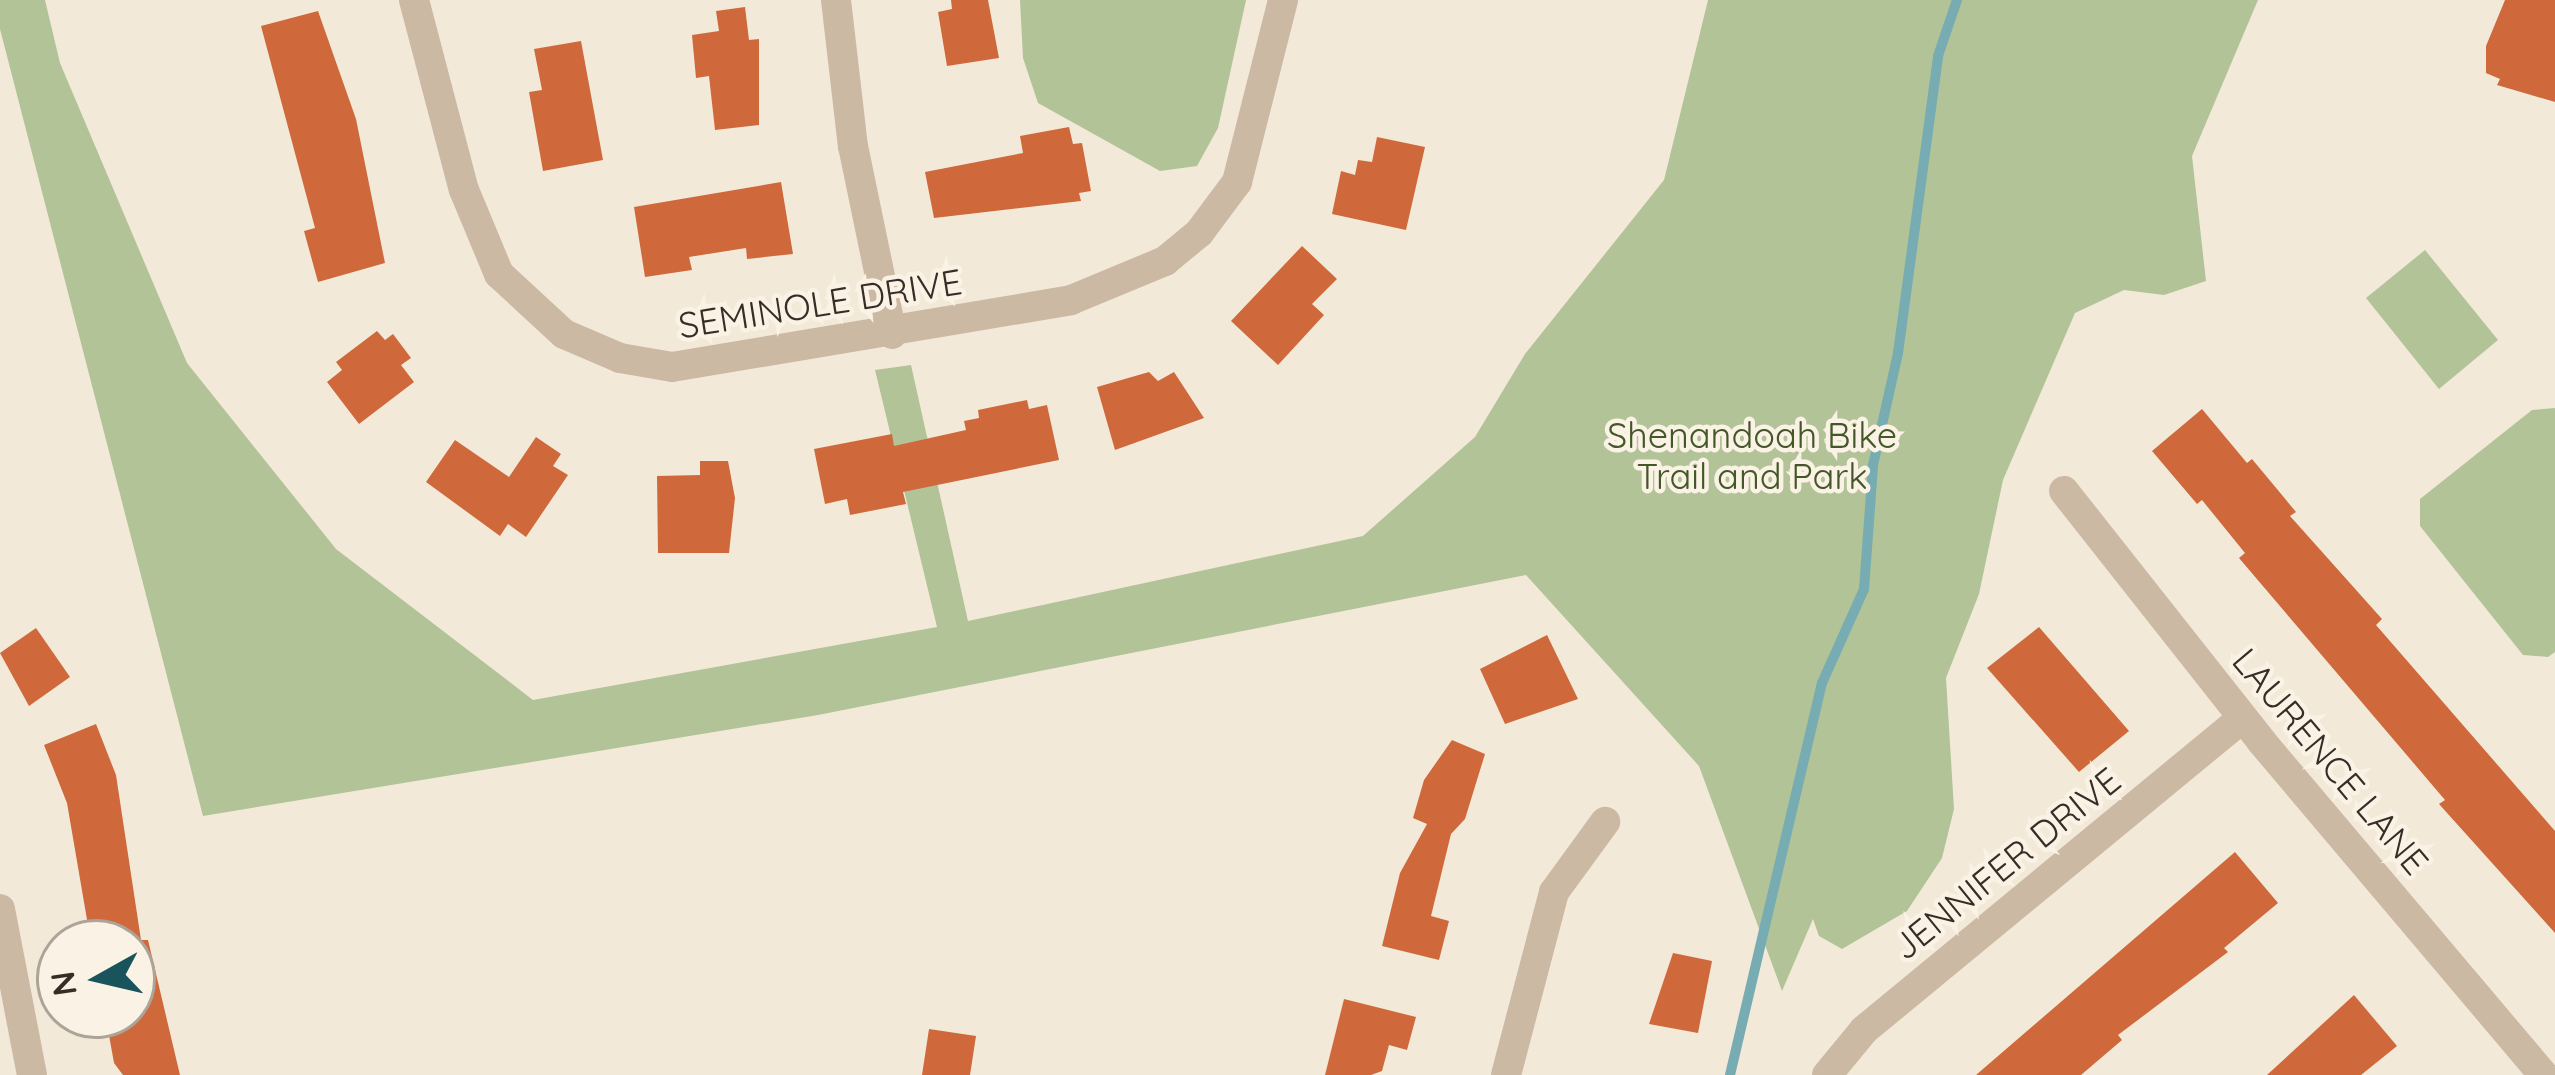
<!DOCTYPE html>
<html>
<head>
<meta charset="utf-8">
<style>
  body { margin:0 }
  #map { position:relative; width:2555px; height:1075px; overflow:hidden; background:#f3e9d9; font-family:Quicksand,sans-serif }
  div>[style] { position:absolute }
  [style*='--x'] { left:calc(var(--x)*1px); top:calc(var(--y)*1px); width:calc(var(--w)*1px); rotate:calc(var(--a)*1deg) }
  .green>* { inset:0; background:#b2c398 }
  .stream>* { height:10px; margin:-5px; padding:0 5px; transform-origin:5px; border-radius:5px; background:#76acb2 }
  .building>* { inset:0; background:#cf693b }
  .street>* { height:30px; margin:-15px; padding:0 15px; transform-origin:15px; border-radius:15px; background:#ccb9a4 }
  span { translate:-50% -50%; white-space:nowrap; text-align:center; line-height:1.15; -webkit-text-stroke:9px #fbf2e6; paint-order:stroke }
  .street-label { font-size:36px; color:#372d26 }
  .park-label { font-size:36px; color:#435728 }
  .north { position:absolute; left:36px; top:919px; width:120px; height:120px; box-sizing:border-box; background:#fbf2e6; border:3px solid #ada399; border-radius:50%; rotate:262deg; font-size:33px; font-weight:700; line-height:48px; text-align:center; color:#372d26 }
  .north::after { content:''; display:block; margin:auto; width:42px; height:54px; background:#19535b; clip-path:polygon(50% 0,100% 100%,50% 72%,0 100%) }
</style>
</head>
<body>
<div id="map">
  <div class="green">
    <i style="clip-path:polygon(0 0,45px 0,60px 63px,187px 363px,336px 549px,533px 700px,937px 627px,875px 370px,911px 365px,968px 621px,1363px 536px,1475px 437px,1525px 354px,1664px 180px,1708px 0,2258px 0,2192px 156px,2206px 281px,2164px 295px,2124px 290px,2075px 313px,2003px 480px,1979px 594px,1946px 678px,1954px 809px,1942px 858px,1907px 911px,1842px 949px,1819px 936px,1813px 919px,1782px 991px,1699px 766px,1526px 575px,818px 715px,203px 816px,0 29px)"></i>
    <i style="clip-path:polygon(1020px 0,1246px 0,1218px 128px,1197px 166px,1160px 171px,1038px 103px,1023px 58px)"></i>
    <i style="clip-path:polygon(2425px 250px,2498px 340px,2439px 389px,2366px 298px)"></i>
    <i style="clip-path:polygon(2555px 408px,2555px 652px,2548px 657px,2523px 655px,2420px 526px,2420px 499px,2532px 410px)"></i>
  </div>
  <div class="stream">
    <i style="--x:1730;--y:1075;--w:403;--a:-76.8"></i>
    <i style="--x:1822;--y:683;--w:103;--a:-65.9"></i>
    <i style="--x:1864;--y:589;--w:124;--a:-85.8"></i>
    <i style="--x:1873;--y:465;--w:115;--a:-77.4"></i>
    <i style="--x:1898;--y:353;--w:300;--a:-82.3"></i>
    <i style="--x:1938;--y:56;--w:59;--a:-71.3"></i>
  </div>
  <div class="building">
    <i style="clip-path:polygon(951px 0,988px 0,999px 58px,947px 66px,938px 12px,952px 9px)"></i>
    <i style="clip-path:polygon(2505px 0,2555px 0,2555px 102px,2497px 85px,2500px 79px,2486px 73px,2486px 46px)"></i>
    <i style="clip-path:polygon(745px 7px,749px 40px,759px 39px,759px 125px,715px 130px,709px 76px,696px 78px,692px 35px,719px 31px,716px 11px)"></i>
    <i style="clip-path:polygon(318px 11px,356px 119px,385px 263px,318px 282px,304px 231px,315px 228px,261px 26px)"></i>
    <i style="clip-path:polygon(581px 41px,603px 160px,543px 171px,529px 92px,542px 90px,534px 49px)"></i>
    <i style="clip-path:polygon(1069px 127px,1073px 144px,1082px 143px,1091px 191px,1079px 193px,1081px 201px,934px 218px,925px 172px,1023px 153px,1020px 136px)"></i>
    <i style="clip-path:polygon(1377px 137px,1425px 147px,1406px 230px,1332px 214px,1341px 171px,1355px 175px,1358px 160px,1372px 162px)"></i>
    <i style="clip-path:polygon(781px 182px,793px 254px,747px 259px,746px 248px,689px 257px,692px 270px,645px 277px,634px 207px)"></i>
    <i style="clip-path:polygon(1302px 246px,1337px 279px,1312px 304px,1324px 315px,1278px 365px,1231px 321px)"></i>
    <i style="clip-path:polygon(377px 331px,385px 340px,393px 334px,411px 358px,401px 365px,414px 382px,359px 424px,327px 382px,342px 370px,336px 362px)"></i>
    <i style="clip-path:polygon(1149px 372px,1158px 381px,1174px 372px,1204px 418px,1115px 450px,1097px 387px)"></i>
    <i style="clip-path:polygon(1027px 400px,1029px 409px,1047px 405px,1059px 460px,903px 492px,906px 504px,850px 515px,847px 499px,825px 504px,814px 449px,892px 434px,894px 446px,966px 430px,964px 421px,979px 418px,978px 410px)"></i>
    <i style="clip-path:polygon(2202px 409px,2247px 463px,2252px 459px,2296px 512px,2290px 516px,2382px 619px,2376px 625px,2555px 831px,2555px 933px,2439px 804px,2445px 800px,2239px 558px,2245px 553px,2202px 500px,2197px 504px,2152px 451px)"></i>
    <i style="clip-path:polygon(536px 437px,561px 454px,553px 466px,568px 475px,526px 537px,508px 524px,500px 536px,426px 482px,455px 440px,509px 477px)"></i>
    <i style="clip-path:polygon(700px 461px,728px 461px,735px 498px,729px 553px,658px 553px,657px 476px,700px 475px)"></i>
    <i style="clip-path:polygon(2039px 627px,2129px 731px,2079px 772px,1987px 668px)"></i>
    <i style="clip-path:polygon(36px 628px,70px 677px,29px 706px,0 653px)"></i>
    <i style="clip-path:polygon(1547px 635px,1578px 699px,1505px 724px,1480px 669px)"></i>
    <i style="clip-path:polygon(96px 724px,116px 775px,141px 940px,148px 940px,180px 1075px,123px 1075px,114px 1063px,107px 1024px,132px 1020px,132px 943px,91px 943px,67px 803px,44px 745px)"></i>
    <i style="clip-path:polygon(1452px 740px,1485px 754px,1465px 819px,1451px 834px,1431px 916px,1449px 921px,1439px 960px,1382px 946px,1400px 873px,1427px 824px,1413px 818px,1424px 780px)"></i>
    <i style="clip-path:polygon(2235px 852px,2278px 903px,2224px 948px,2228px 952px,2118px 1035px,2122px 1040px,2081px 1075px,1976px 1075px)"></i>
    <i style="clip-path:polygon(1673px 953px,1712px 961px,1698px 1033px,1649px 1024px)"></i>
    <i style="clip-path:polygon(2354px 995px,2397px 1046px,2361px 1075px,2267px 1075px)"></i>
    <i style="clip-path:polygon(1344px 999px,1416px 1017px,1407px 1050px,1389px 1045px,1382px 1071px,1371px 1075px,1325px 1075px)"></i>
    <i style="clip-path:polygon(929px 1029px,976px 1036px,970px 1075px,922px 1075px)"></i>
  </div>
  <div class="street">
    <i style="--x:414;--y:0;--w:196;--a:75.3"></i>
    <i style="--x:464;--y:190;--w:91;--a:67.4"></i>
    <i style="--x:499;--y:274;--w:88;--a:42.7"></i>
    <i style="--x:564;--y:334;--w:61;--a:23.2"></i>
    <i style="--x:620;--y:358;--w:53;--a:9.8"></i>
    <i style="--x:672;--y:367;--w:405;--a:-9.5"></i>
    <i style="--x:1071;--y:300;--w:102;--a:-22.5"></i>
    <i style="--x:1165;--y:261;--w:44;--a:-39.5"></i>
    <i style="--x:1199;--y:233;--w:64;--a:-53.3"></i>
    <i style="--x:1237;--y:182;--w:188;--a:-75.8"></i>
    <i style="--x:836;--y:0;--w:147;--a:83.4"></i>
    <i style="--x:853;--y:146;--w:192;--a:78.3"></i>
    <i style="--x:2064;--y:491;--w:320;--a:51.7"></i>
    <i style="--x:2262;--y:742;--w:436;--a:49.8"></i>
    <i style="--x:0;--y:909;--w:169;--a:79.1"></i>
    <i style="--x:1506;--y:1075;--w:189;--a:-75.3"></i>
    <i style="--x:1554;--y:892;--w:87;--a:-53.9"></i>
    <i style="--x:1827;--y:1075;--w:58;--a:-50.6"></i>
    <i style="--x:1864;--y:1030;--w:490;--a:-39.5"></i>
  </div>
  <div class="street-label">
    <span style="left:820px;top:303px;rotate:-9deg">SEMINOLE DRIVE</span>
    <span style="left:2331px;top:761px;rotate:50deg">LAURENCE LANE</span>
    <span style="left:2006px;top:863px;rotate:-39deg">JENNIFER DRIVE</span>
  </div>
  <div class="park-label">
    <span style="left:1752px;top:455px">Shenandoah Bike<br>Trail and Park</span>
  </div>
  <div class="north">N</div>
</div>
</body>
</html>
